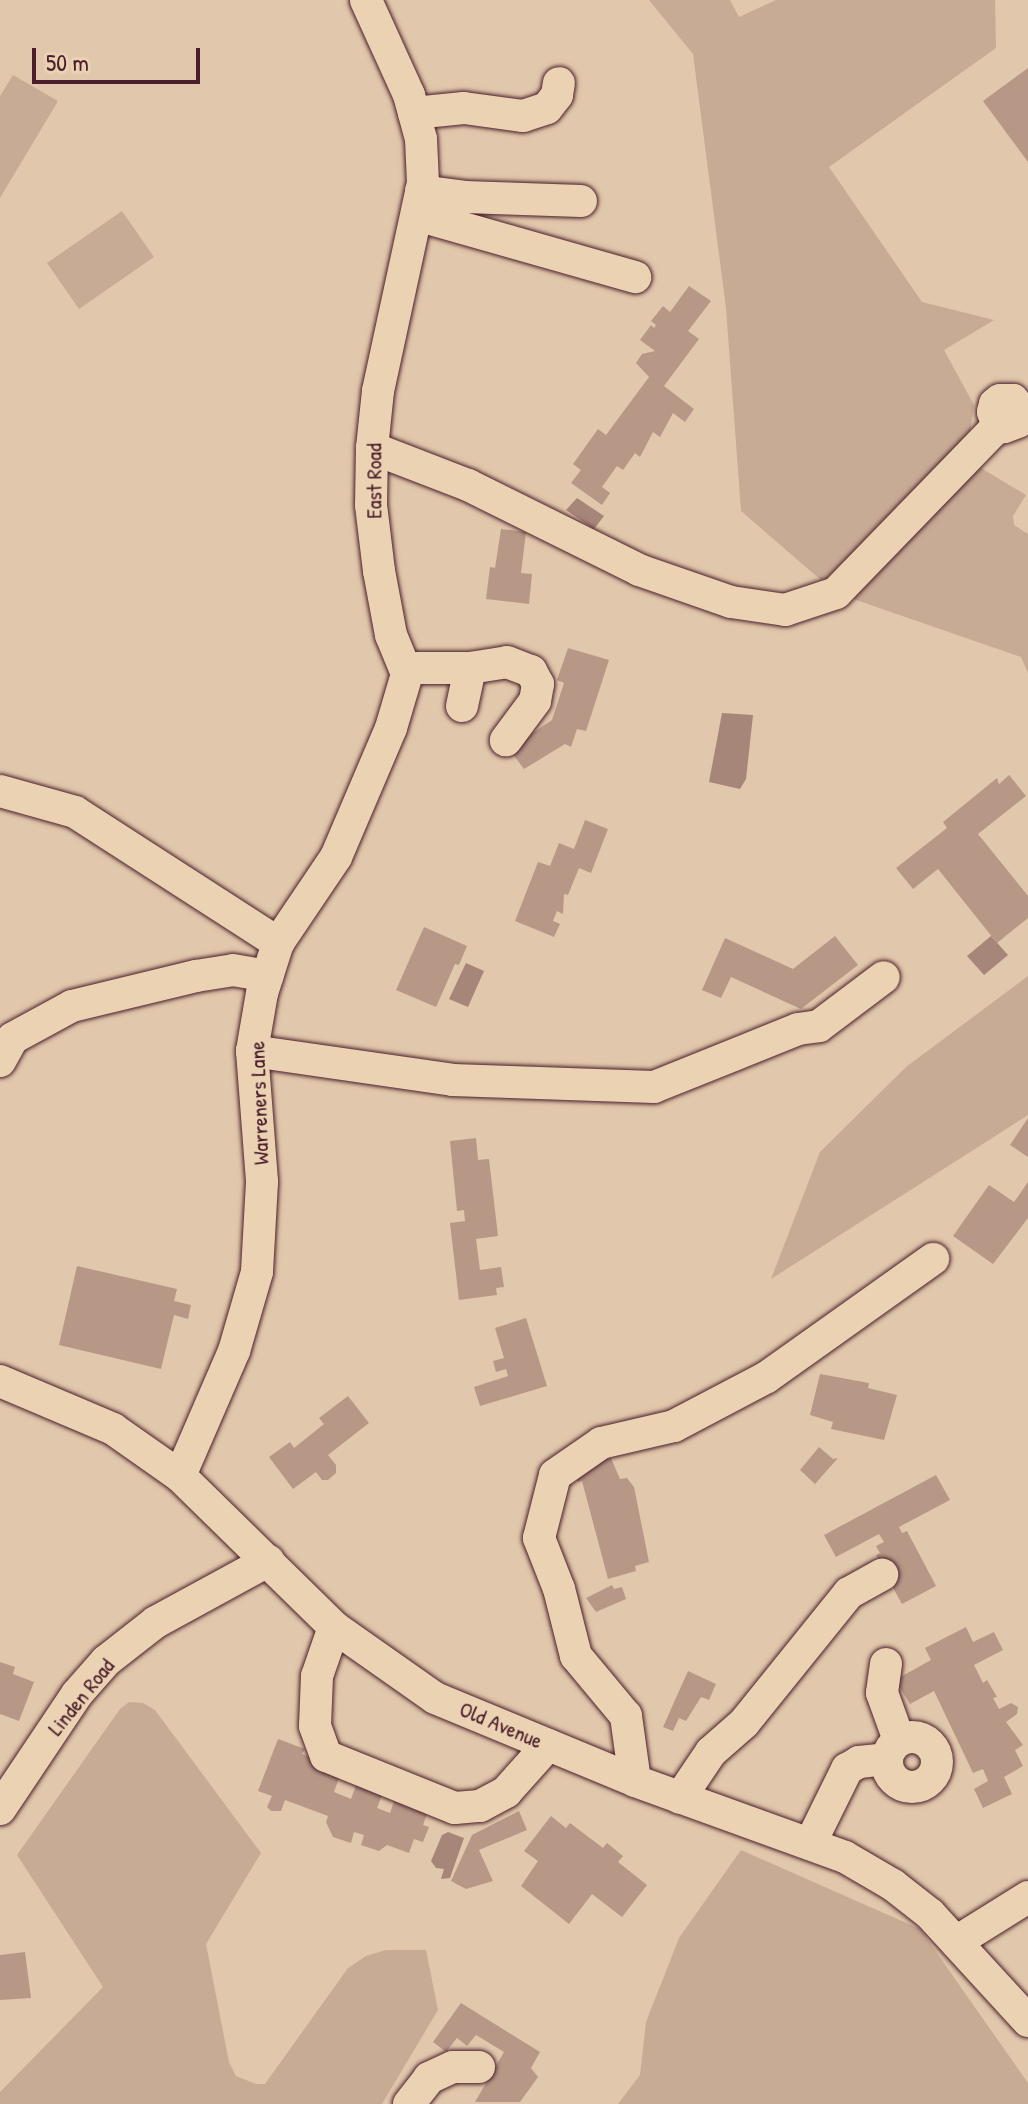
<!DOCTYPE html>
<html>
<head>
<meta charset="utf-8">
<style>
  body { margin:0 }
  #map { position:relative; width:1028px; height:2104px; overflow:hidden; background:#e1c7ab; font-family:"Patrick Hand",sans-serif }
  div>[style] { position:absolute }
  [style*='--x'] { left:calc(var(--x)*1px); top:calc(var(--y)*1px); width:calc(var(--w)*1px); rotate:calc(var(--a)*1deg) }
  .green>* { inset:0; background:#c8ab95 }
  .water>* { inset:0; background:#a7867a }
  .building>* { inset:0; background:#b79887 }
  .roads { filter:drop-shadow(0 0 2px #4a1f2b) drop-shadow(0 0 2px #4a1f2b) }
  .minor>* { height:32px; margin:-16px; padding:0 16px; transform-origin:16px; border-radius:16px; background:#ebd2b3 }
  .minor>.ring { margin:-16px; padding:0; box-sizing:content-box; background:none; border:32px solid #ebd2b3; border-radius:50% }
  span { translate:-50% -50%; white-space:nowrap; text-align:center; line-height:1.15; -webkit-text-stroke:6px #ebd2b3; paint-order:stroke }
  .street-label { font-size:22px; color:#4a1f2b }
  .scale { position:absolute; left:32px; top:48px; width:168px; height:36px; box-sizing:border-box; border:4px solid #4a1f2b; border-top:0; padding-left:10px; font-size:24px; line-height:28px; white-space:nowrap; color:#4a1f2b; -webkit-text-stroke:6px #ebd2b3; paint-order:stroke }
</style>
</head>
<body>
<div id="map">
  <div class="green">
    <i style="clip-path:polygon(649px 0,730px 0,739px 17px,776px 0,995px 0,996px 48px,829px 167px,922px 302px,994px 320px,944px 350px,974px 405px,966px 459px,1026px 495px,1013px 516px,1014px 525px,1028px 534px,1028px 673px,1021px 657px,836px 593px,741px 511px,726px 308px,693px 54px)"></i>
    <i style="clip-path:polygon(13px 75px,58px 101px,0 198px,0 96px)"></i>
    <i style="clip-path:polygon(122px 211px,154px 257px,79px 309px,47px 263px)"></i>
    <i style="clip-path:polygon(1028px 976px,1028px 1115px,771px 1279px,820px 1152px,906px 1067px)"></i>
    <i style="clip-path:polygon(129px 1702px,143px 1703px,155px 1710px,261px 1853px,206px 1944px,229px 2062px,236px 2076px,256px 2084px,265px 2084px,348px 1968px,366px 1956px,386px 1950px,426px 1950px,438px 2010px,382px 2104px,0 2104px,0 2092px,103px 1987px,17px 1855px,120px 1709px)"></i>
    <i style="clip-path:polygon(741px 1850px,920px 1929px,1028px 2083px,1028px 2104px,618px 2104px,640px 2075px,646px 2022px,679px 1938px)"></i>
  </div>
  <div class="water">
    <i style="clip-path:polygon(577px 498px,604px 516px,594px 529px,566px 510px)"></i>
    <i style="clip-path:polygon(722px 713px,753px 715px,746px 779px,740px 789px,709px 782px)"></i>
    <i style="clip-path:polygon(991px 936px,1008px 955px,984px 975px,967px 956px)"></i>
    <i style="clip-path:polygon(466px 963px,484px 971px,468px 1007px,449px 999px)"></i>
    <i style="clip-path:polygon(448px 1832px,464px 1838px,450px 1878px,441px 1879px,444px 1869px,436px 1868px,431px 1861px,442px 1835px)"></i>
  </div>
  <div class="building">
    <i style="clip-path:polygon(1028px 68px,1028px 162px,983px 101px)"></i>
    <i style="clip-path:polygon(689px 286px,711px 301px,688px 331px,699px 339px,664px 386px,694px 409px,685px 422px,673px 413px,660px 437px,653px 432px,640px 457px,635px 453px,623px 470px,617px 466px,602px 487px,610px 493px,602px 505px,571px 483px,581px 470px,573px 464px,598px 429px,606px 435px,649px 377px,636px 363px,642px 354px,655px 351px,640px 340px,651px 325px,654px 328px,656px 325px,651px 321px,663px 306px,670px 312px)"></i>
    <i style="clip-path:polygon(501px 529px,526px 532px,521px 573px,532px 574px,529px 604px,486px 599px,490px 567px,495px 568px)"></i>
    <i style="clip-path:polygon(568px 648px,609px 660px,586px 731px,577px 729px,571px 747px,565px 744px,524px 769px,509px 749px,552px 720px,564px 683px,557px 680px)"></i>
    <i style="clip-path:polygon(1009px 775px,1026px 796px,978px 834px,1028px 896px,1028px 918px,997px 943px,938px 869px,913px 889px,896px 868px,947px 828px,943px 822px,997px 778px,999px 784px)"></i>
    <i style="clip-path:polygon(585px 820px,608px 829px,591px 873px,579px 868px,568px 895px,564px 894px,563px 914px,557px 911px,553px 921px,560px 924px,554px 937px,515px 921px,538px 862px,550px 866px,559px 843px,574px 849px)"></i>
    <i style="clip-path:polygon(424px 927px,467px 946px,459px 965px,455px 964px,436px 1007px,396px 990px)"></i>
    <i style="clip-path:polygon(835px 936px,858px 965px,801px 1009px,731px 977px,721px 998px,702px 990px,725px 938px,793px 969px)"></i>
    <i style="clip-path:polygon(1028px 1118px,1028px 1157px,1010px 1145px)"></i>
    <i style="clip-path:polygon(476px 1138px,478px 1160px,489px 1159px,498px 1236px,476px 1239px,480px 1270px,501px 1267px,504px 1287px,496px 1288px,497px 1295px,459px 1300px,450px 1223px,465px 1221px,464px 1210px,457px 1211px,450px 1141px)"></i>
    <i style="clip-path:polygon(1028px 1182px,1028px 1218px,993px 1264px,953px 1236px,989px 1185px,1014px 1202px)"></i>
    <i style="clip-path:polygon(77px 1266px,177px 1289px,174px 1301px,191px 1305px,188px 1319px,174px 1315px,161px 1369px,59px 1345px)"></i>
    <i style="clip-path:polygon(526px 1318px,547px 1386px,480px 1406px,474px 1387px,508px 1376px,506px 1369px,496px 1372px,493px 1361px,504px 1358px,495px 1328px)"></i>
    <i style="clip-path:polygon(820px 1374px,869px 1383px,868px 1388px,897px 1395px,884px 1440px,831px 1429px,833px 1422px,810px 1415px)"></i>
    <i style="clip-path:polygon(348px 1396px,369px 1423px,328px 1455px,336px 1465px,336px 1473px,328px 1480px,322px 1480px,316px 1472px,293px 1489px,269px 1457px,290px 1442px,294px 1448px,324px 1424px,319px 1418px)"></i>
    <i style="clip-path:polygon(819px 1447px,833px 1459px,838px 1458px,815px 1484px,800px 1470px)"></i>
    <i style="clip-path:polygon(611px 1458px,620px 1479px,627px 1478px,634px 1487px,649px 1562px,635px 1566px,636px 1571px,608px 1579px,582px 1481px,578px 1482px,570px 1469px)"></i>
    <i style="clip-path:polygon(936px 1475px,950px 1500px,899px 1527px,902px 1533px,907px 1531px,936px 1586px,902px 1604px,891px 1584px,898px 1580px,891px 1567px,884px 1570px,876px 1555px,880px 1553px,876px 1546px,884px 1542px,879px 1534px,836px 1557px,824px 1535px)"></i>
    <i style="clip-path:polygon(612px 1585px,614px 1589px,622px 1587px,626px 1599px,596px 1612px,586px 1598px)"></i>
    <i style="clip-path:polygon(966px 1627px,973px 1642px,994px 1632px,1003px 1650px,974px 1665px,983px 1683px,987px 1680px,997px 1697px,993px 1698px,999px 1709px,1011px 1703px,1018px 1707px,1017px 1714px,1006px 1722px,1023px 1745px,1015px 1750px,1023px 1766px,1004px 1777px,1012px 1794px,983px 1808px,974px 1789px,988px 1781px,983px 1769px,973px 1773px,934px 1691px,910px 1704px,895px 1680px,931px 1660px,925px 1648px)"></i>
    <i style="clip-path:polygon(0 1662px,15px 1667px,13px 1674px,34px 1682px,19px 1721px,0 1714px)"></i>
    <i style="clip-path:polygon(688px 1671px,716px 1684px,709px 1700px,701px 1697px,686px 1721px,679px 1718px,673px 1731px,663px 1727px)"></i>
    <i style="clip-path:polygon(278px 1739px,305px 1749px,302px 1754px,342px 1770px,334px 1792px,351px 1799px,358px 1780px,384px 1790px,377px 1808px,390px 1813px,394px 1801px,427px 1814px,423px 1825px,429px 1827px,423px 1842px,414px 1839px,409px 1853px,387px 1845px,379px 1851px,361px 1845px,364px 1835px,354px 1832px,351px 1843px,333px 1837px,326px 1822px,328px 1816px,285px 1800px,281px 1811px,271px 1811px,267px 1807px,272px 1796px,258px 1791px)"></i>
    <i style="clip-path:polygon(519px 1811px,527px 1830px,479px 1850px,493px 1881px,466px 1889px,451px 1881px,472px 1835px)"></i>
    <i style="clip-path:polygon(551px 1816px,566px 1828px,570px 1823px,603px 1848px,607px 1843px,623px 1856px,618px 1862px,647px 1885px,622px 1917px,592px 1894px,569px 1924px,521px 1886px,538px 1861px,524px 1851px)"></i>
    <i style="clip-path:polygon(25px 1952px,31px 1998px,0 2000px,0 1955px)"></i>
    <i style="clip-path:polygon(461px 2003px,540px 2052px,531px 2068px,538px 2077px,520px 2102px,475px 2102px,504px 2052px,476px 2035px,467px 2046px,457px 2038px,446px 2052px,433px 2042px)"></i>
  </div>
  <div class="roads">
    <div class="minor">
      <i style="--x:414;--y:113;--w:50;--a:-5.7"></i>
      <i style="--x:464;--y:108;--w:60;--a:7.7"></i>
      <i style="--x:523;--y:116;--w:25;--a:-18"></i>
      <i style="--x:547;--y:108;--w:16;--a:-52"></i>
      <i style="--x:557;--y:95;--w:12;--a:-81"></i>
      <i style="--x:421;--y:191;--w:44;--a:7.8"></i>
      <i style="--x:465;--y:197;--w:116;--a:2"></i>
      <i style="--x:417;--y:215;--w:227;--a:15.9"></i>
      <i style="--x:372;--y:448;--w:103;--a:21.1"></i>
      <i style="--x:468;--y:485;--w:191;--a:26.4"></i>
      <i style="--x:639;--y:570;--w:97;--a:19.2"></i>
      <i style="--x:731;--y:602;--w:55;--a:8.4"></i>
      <i style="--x:785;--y:610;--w:54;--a:-18.4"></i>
      <i style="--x:836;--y:593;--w:224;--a:-45.9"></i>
      <i style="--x:992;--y:432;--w:9;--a:-58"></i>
      <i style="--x:997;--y:424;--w:13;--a:-108"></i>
      <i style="--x:993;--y:412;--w:8;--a:-76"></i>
      <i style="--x:995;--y:404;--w:6;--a:-39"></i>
      <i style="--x:1000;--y:400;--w:13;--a:0"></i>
      <i style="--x:1013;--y:400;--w:13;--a:51"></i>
      <i style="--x:1021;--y:410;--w:12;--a:104"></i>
      <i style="--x:1018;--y:422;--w:15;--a:160"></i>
      <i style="--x:1004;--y:427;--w:8;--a:-157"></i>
      <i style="--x:405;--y:668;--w:65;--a:0"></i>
      <i style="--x:470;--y:668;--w:37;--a:-9"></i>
      <i style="--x:507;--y:662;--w:26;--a:21"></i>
      <i style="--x:531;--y:671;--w:15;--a:62"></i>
      <i style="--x:538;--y:684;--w:17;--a:100"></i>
      <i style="--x:535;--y:701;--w:49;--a:126.6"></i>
      <i style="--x:462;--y:706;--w:39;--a:-78"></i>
      <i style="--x:0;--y:791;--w:78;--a:15.6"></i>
      <i style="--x:75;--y:812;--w:242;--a:32.8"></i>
      <i style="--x:278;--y:943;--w:52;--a:107.7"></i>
      <i style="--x:262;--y:993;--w:59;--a:99.8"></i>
      <i style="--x:252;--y:1051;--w:131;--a:85.6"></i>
      <i style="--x:262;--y:1182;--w:90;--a:93.2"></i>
      <i style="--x:257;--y:1272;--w:82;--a:106.2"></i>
      <i style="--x:234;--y:1351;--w:136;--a:113.4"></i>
      <i style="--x:278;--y:943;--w:104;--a:-56"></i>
      <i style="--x:336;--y:857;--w:140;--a:-66.9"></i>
      <i style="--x:391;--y:728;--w:56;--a:-73.5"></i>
      <i style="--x:407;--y:674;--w:42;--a:-112.3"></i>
      <i style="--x:391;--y:635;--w:65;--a:-100.6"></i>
      <i style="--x:379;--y:571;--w:66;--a:-96.9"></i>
      <i style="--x:371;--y:505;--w:57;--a:-89"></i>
      <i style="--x:372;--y:448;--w:57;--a:-84"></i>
      <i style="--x:378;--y:391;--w:213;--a:-77.8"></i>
      <i style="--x:423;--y:183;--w:44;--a:-92.6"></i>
      <i style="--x:421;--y:139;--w:46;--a:-105.3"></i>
      <i style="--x:409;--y:95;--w:104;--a:-114.4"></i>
      <i style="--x:252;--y:1051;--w:203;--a:8.2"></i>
      <i style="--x:453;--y:1080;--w:201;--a:2"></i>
      <i style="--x:654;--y:1087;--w:155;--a:-21.9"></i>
      <i style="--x:798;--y:1029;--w:21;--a:-8"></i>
      <i style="--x:819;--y:1026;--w:81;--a:-37"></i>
      <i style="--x:0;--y:1061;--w:26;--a:-61"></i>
      <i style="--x:13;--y:1038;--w:67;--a:-28.5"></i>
      <i style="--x:72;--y:1006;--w:128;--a:-13.6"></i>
      <i style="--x:196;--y:976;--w:37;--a:-9"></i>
      <i style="--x:233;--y:970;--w:35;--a:10"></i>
      <i style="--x:0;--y:1381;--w:123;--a:23"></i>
      <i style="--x:113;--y:1429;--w:82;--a:35"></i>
      <i style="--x:180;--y:1476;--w:216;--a:44.4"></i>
      <i style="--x:334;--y:1627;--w:123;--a:35.1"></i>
      <i style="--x:435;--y:1698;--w:217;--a:22.5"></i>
      <i style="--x:635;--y:1781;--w:223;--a:19.9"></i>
      <i style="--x:845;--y:1857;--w:56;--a:30.3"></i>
      <i style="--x:893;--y:1885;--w:47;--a:38.1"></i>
      <i style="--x:930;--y:1914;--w:145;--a:47.5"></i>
      <i style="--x:334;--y:1627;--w:52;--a:109.1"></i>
      <i style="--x:317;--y:1676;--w:50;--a:92.3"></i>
      <i style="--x:315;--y:1726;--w:32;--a:70"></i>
      <i style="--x:326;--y:1756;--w:139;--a:22"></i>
      <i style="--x:455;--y:1808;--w:25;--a:-5"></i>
      <i style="--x:480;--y:1806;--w:30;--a:-28"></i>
      <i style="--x:506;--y:1792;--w:63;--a:-48.2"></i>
      <i style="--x:886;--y:1664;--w:29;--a:98"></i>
      <i style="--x:882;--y:1693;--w:50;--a:70.1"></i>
      <i class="ring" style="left:887px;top:1737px;width:18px;height:18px"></i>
      <i style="--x:635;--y:1781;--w:66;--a:-97.9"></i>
      <i style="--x:626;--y:1716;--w:78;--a:-129.8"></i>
      <i style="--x:576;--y:1656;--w:69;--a:-104.2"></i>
      <i style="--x:559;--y:1589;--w:55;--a:-111.4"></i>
      <i style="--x:539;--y:1538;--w:65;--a:-75.7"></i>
      <i style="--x:555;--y:1475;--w:56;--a:-34.8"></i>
      <i style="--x:601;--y:1443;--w:75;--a:-13.1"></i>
      <i style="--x:674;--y:1426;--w:105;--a:-27.8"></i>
      <i style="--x:767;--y:1377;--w:204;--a:-35.4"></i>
      <i style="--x:680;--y:1798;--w:55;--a:-56"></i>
      <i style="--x:711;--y:1752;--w:44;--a:-41.3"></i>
      <i style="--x:744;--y:1723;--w:167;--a:-51.1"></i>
      <i style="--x:849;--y:1593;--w:38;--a:-29"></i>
      <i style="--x:0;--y:1809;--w:138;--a:-56.2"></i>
      <i style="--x:77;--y:1694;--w:44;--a:-48.7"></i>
      <i style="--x:106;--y:1661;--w:63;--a:-38"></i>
      <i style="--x:156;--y:1622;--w:128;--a:-28.6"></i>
      <i style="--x:810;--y:1844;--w:84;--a:-63.7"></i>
      <i style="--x:847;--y:1769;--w:14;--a:-30"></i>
      <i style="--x:859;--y:1762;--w:28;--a:-6"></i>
      <i style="--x:956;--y:1942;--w:85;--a:-32"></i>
      <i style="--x:409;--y:2104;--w:33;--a:-52"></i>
      <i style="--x:429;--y:2078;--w:26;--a:-25"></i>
      <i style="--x:453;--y:2067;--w:26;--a:0"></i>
    </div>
  </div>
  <div class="street-label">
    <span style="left:374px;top:481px;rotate:-90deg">East Road</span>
    <span style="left:259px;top:1103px;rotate:-92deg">Warreners Lane</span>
    <span style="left:81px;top:1697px;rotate:-51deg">Linden Road</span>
    <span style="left:501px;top:1725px;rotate:23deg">Old Avenue</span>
  </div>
  <div class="scale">50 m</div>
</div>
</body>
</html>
